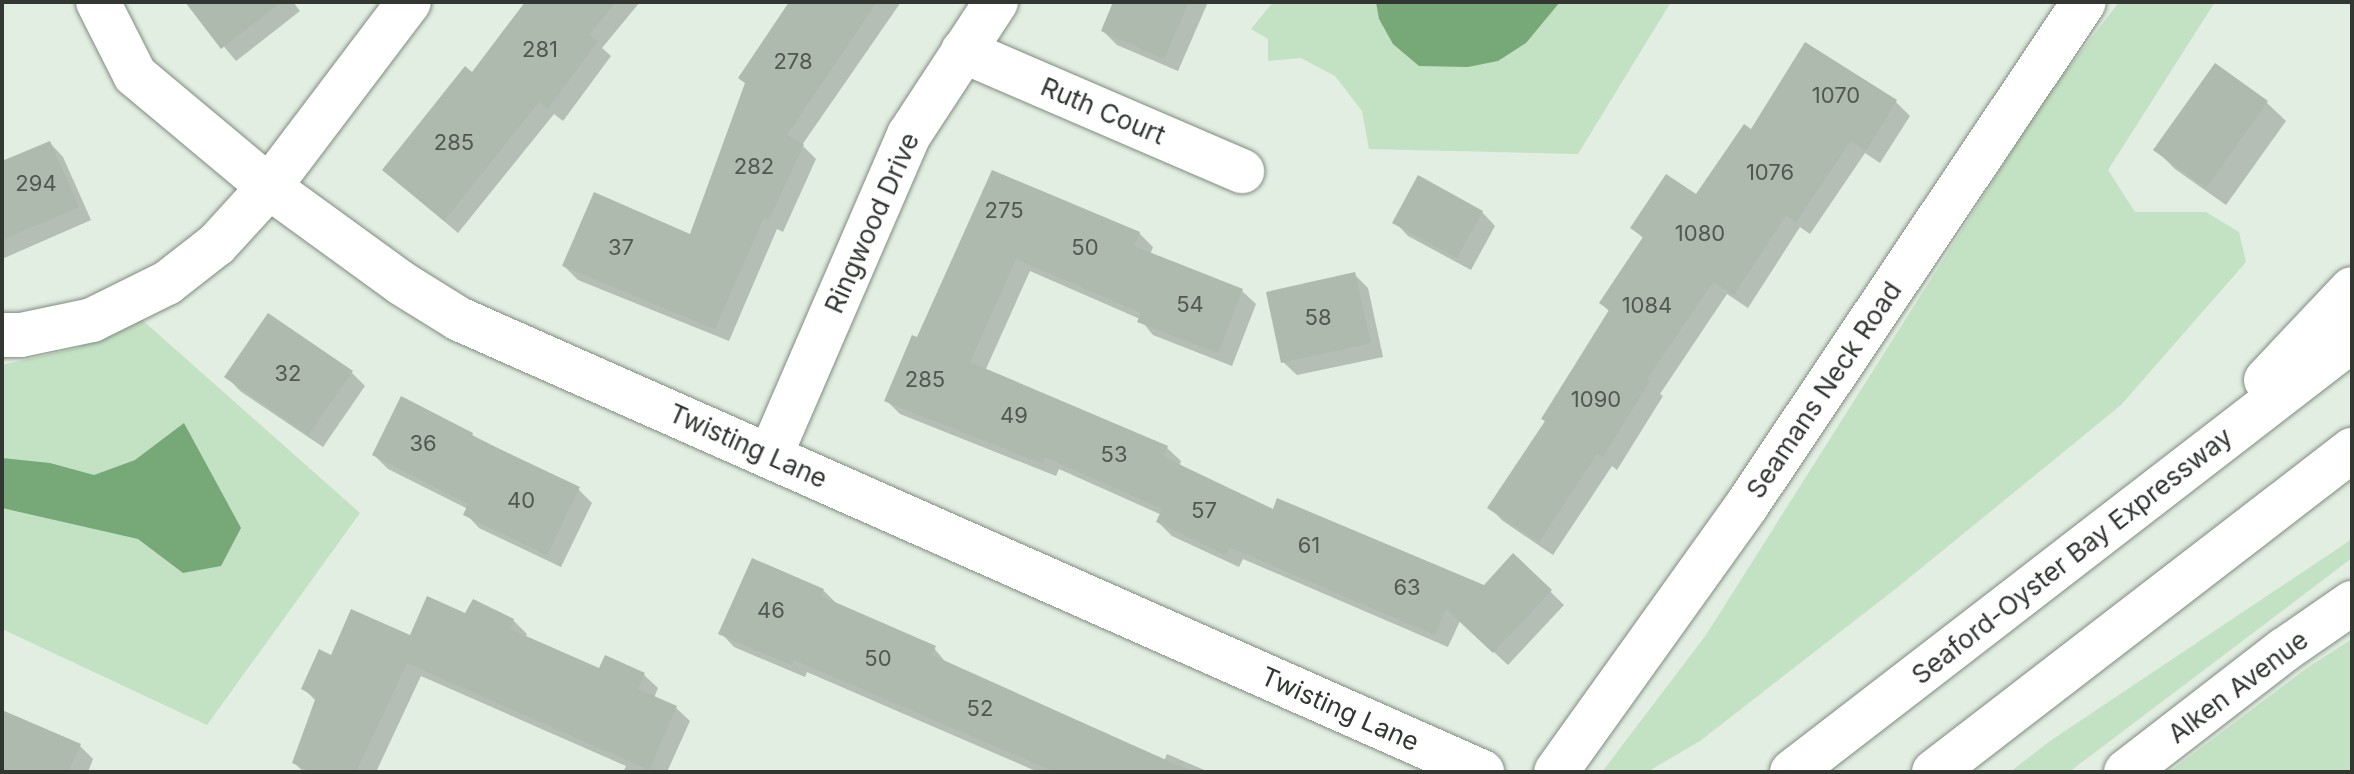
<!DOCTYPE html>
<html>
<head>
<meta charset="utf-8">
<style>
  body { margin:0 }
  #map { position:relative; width:2354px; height:774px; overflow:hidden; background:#e1eee1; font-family:Inter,sans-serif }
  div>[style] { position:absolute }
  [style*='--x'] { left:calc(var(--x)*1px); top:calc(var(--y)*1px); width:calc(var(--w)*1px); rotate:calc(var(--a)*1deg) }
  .green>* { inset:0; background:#c3e2c3 }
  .water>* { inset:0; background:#77a878 }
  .shadow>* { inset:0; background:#0003 }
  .building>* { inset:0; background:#aebaae }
  .roads { filter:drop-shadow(0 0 2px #808c80) drop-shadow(0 0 2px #808c80) }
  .minor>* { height:44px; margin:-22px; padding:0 22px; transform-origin:22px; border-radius:22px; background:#fff }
  .major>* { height:44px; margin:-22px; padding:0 22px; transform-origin:22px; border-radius:22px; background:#fff }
  .highway>* { height:44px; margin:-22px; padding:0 22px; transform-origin:22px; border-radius:22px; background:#fff }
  span { translate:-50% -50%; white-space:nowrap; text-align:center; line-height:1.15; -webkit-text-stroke:8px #fff; paint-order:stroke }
  .number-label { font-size:22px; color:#515851 }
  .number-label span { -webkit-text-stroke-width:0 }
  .street-label { font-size:26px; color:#323732 }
  .frame { position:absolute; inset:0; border:4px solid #323732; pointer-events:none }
</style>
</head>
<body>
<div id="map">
  <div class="green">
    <i style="clip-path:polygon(1273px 2px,1671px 2px,1578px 154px,1369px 149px,1362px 111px,1335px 76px,1301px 58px,1268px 61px,1268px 39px,1251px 29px)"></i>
    <i style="clip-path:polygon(2119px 2px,2215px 2px,2108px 170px,2135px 212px,2206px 212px,2239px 232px,2246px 262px,2121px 405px,1898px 587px,1700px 741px,1647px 772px,1602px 772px,1706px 635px,2046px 97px)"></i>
    <i style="clip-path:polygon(141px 319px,360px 513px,207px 725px,2px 629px,2px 365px,77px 348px)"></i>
    <i style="clip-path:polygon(2352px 539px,2352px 558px,2069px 772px,2010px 772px,2050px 741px)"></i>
    <i style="clip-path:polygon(2352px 639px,2352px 772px,2169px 772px,2307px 668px)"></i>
  </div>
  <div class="water">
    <i style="clip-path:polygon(1376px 2px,1560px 2px,1526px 43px,1498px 61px,1468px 67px,1419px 66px,1393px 44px,1379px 19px)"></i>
    <i style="clip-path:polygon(184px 423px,241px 528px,221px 566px,183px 573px,138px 539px,2px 508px,2px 458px,50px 463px,94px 475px,135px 460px)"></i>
  </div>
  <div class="shadow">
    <i style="clip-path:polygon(187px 2px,293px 2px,300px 11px,236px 61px)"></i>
    <i style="clip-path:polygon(527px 2px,640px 2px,602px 48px,611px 56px,563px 121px,554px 114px,458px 233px,384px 170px,473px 75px)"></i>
    <i style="clip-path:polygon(791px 2px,901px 2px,802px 145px,816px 159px,783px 232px,777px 229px,729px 341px,578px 280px,564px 266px,691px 237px)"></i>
    <i style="clip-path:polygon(1115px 2px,1208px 2px,1178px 71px,1117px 45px,1103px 31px)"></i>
    <i style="clip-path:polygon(1806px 45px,1896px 102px,1910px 116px,1880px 163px,1865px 153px,1810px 234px,1800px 227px,1748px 308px,1727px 294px,1660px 394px,1663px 396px,1617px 470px,1612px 466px,1553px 555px,1503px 521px,1489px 507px,1547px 422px,1610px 312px,1601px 303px,1644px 239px,1633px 228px,1697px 196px,1751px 132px)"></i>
    <i style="clip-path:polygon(2266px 102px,2286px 121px,2226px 205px,2175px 169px,2156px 150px)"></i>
    <i style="clip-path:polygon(50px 143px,63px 157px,91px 220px,2px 259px,2px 164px)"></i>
    <i style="clip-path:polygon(993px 173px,1139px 233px,1153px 247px,1150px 255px,1242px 291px,1256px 304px,1232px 366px,1153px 335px,1140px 319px,1030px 271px,985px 371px,1167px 448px,1181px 461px,1179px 467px,1274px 511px,1484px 588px,1514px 556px,1564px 605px,1508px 665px,1460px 621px,1448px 647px,1243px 559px,1239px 567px,1172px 536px,1158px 522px,1162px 515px,1059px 469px,1056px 476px,900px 414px,886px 400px,918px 340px)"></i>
    <i style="clip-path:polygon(1482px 212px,1495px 226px,1471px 270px,1408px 236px,1395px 222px)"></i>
    <i style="clip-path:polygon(1354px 274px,1368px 288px,1383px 357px,1297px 375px,1283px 362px)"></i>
    <i style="clip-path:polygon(351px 372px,365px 386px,323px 447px,240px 391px,227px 377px)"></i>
    <i style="clip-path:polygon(472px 435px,578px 489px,592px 503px,561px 567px,479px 528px,466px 514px,468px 509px,388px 469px,374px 455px)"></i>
    <i style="clip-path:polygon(823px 590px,837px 604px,934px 648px,947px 664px,1164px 761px,1167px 754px,1209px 772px,1038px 772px,807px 672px,805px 677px,734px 647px,721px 633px)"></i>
    <i style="clip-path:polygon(466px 616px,513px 620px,527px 634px,525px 638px,600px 671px,644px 675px,658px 688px,654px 698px,676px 708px,690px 721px,667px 772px,623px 772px,626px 766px,421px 676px,376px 772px,304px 772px,294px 763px,317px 702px,304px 689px,332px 658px,411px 638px)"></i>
    <i style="clip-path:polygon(2px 713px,80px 746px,93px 759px,88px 772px,2px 772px)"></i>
  </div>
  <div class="building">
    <i style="clip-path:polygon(185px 2px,281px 2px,221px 49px)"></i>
    <i style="clip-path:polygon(525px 2px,616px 2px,589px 34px,598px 41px,548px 109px,539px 102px,444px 221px,382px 170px,465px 66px,472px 72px)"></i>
    <i style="clip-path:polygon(789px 2px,877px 2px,787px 135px,804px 144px,769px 220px,764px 217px,715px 329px,562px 266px,594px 192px,690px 234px,745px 83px,738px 78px)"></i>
    <i style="clip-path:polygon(1113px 2px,1189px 2px,1164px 59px,1101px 31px)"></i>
    <i style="clip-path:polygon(1805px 42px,1897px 100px,1866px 151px,1851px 141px,1796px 222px,1786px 215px,1734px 295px,1713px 282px,1647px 379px,1650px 381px,1603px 457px,1597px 454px,1539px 542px,1487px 508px,1545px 421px,1541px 419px,1609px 310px,1599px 303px,1643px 237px,1630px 228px,1666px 174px,1696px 194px,1744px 124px,1751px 129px)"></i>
    <i style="clip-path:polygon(2215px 63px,2268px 101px,2206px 188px,2153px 150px)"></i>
    <i style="clip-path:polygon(50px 141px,79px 207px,2px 240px,2px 161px)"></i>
    <i style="clip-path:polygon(992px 170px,1140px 232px,1134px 246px,1243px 289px,1218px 353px,1137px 322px,1141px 313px,1016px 259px,970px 362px,1168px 446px,1164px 457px,1273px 509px,1277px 498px,1484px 585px,1513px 553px,1552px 590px,1493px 653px,1446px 609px,1435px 635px,1229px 547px,1226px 555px,1156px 522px,1162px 509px,1045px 457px,1043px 464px,884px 401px,912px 335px,917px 337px)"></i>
    <i style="clip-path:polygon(1418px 175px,1483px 211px,1457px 258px,1392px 223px)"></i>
    <i style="clip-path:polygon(1355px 272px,1371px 343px,1281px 363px,1266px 292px)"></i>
    <i style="clip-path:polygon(268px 313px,353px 371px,308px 435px,224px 377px)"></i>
    <i style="clip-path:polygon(401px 396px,473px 433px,472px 436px,580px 487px,547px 555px,463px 515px,468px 504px,372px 455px)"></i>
    <i style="clip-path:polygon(752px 558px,824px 589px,821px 596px,936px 646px,932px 655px,1193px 772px,1055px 772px,794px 660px,791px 665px,718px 634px)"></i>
    <i style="clip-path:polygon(427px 596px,465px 613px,473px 599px,514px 619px,510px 629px,599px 668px,605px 655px,645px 673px,638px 689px,677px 706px,649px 770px,407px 663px,356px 772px,313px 772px,292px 763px,316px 697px,301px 689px,319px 649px,331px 655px,351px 609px,410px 635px)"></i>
    <i style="clip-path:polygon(2px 710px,81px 744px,68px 772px,2px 772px)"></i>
  </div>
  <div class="roads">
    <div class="minor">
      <i style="--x:98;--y:2;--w:82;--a:63.1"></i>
      <i style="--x:135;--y:75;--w:175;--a:39.9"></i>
      <i style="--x:269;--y:187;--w:163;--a:36"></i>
      <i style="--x:401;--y:283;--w:68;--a:31.8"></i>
      <i style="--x:459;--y:319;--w:1119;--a:23.88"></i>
      <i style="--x:963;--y:51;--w:304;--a:23.3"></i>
      <i style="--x:2;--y:335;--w:19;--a:0"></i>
      <i style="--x:21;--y:335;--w:73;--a:-11.9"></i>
      <i style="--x:92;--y:320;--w:84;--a:-26.3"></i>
      <i style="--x:167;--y:283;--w:63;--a:-38"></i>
      <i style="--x:217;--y:244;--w:77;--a:-47.6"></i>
      <i style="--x:269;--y:187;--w:232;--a:-52.9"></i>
      <i style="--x:770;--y:456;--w:350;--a:-66.6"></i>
      <i style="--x:909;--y:135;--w:159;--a:-56.8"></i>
      <i style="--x:2126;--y:772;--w:200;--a:-37.7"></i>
      <i style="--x:2284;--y:650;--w:83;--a:-34.7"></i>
    </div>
    <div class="major">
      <i style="--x:1556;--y:772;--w:328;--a:-54.4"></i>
      <i style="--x:1747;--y:505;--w:605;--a:-56.18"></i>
    </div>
    <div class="highway">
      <i style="--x:2266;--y:380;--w:125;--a:-46.6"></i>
      <i style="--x:1792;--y:772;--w:707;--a:-37.65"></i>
      <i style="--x:1934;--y:772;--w:528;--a:-37.61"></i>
    </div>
  </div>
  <div class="number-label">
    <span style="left:540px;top:50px">281</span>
    <span style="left:793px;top:62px">278</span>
    <span style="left:1836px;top:96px">1070</span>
    <span style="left:454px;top:143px">285</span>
    <span style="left:754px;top:167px">282</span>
    <span style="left:1770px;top:173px">1076</span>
    <span style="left:36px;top:184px">294</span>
    <span style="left:1004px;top:211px">275</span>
    <span style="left:1700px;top:234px">1080</span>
    <span style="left:621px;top:248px">37</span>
    <span style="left:1085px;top:248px">50</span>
    <span style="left:1190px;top:305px">54</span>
    <span style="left:1647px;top:306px">1084</span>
    <span style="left:1318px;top:318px">58</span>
    <span style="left:288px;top:374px">32</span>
    <span style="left:925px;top:380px">285</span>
    <span style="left:1596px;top:400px">1090</span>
    <span style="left:1014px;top:416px">49</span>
    <span style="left:423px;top:444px">36</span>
    <span style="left:1114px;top:455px">53</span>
    <span style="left:521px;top:501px">40</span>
    <span style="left:1204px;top:511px">57</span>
    <span style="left:1309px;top:546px">61</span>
    <span style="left:1407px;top:588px">63</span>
    <span style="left:771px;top:611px">46</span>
    <span style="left:878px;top:659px">50</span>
    <span style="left:980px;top:709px">52</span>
  </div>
  <div class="street-label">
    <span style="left:1103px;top:111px;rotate:23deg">Ruth Court</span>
    <span style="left:872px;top:223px;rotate:-66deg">Ringwood Drive</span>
    <span style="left:1824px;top:390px;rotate:-56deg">Seamans Neck Road</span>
    <span style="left:748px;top:446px;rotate:24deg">Twisting Lane</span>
    <span style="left:2072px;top:556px;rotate:-38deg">Seaford-Oyster Bay Expressway</span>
    <span style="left:2238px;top:687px;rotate:-37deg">Alken Avenue</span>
    <span style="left:1340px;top:709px;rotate:24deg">Twisting Lane</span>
  </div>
  <div class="frame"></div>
</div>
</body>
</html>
